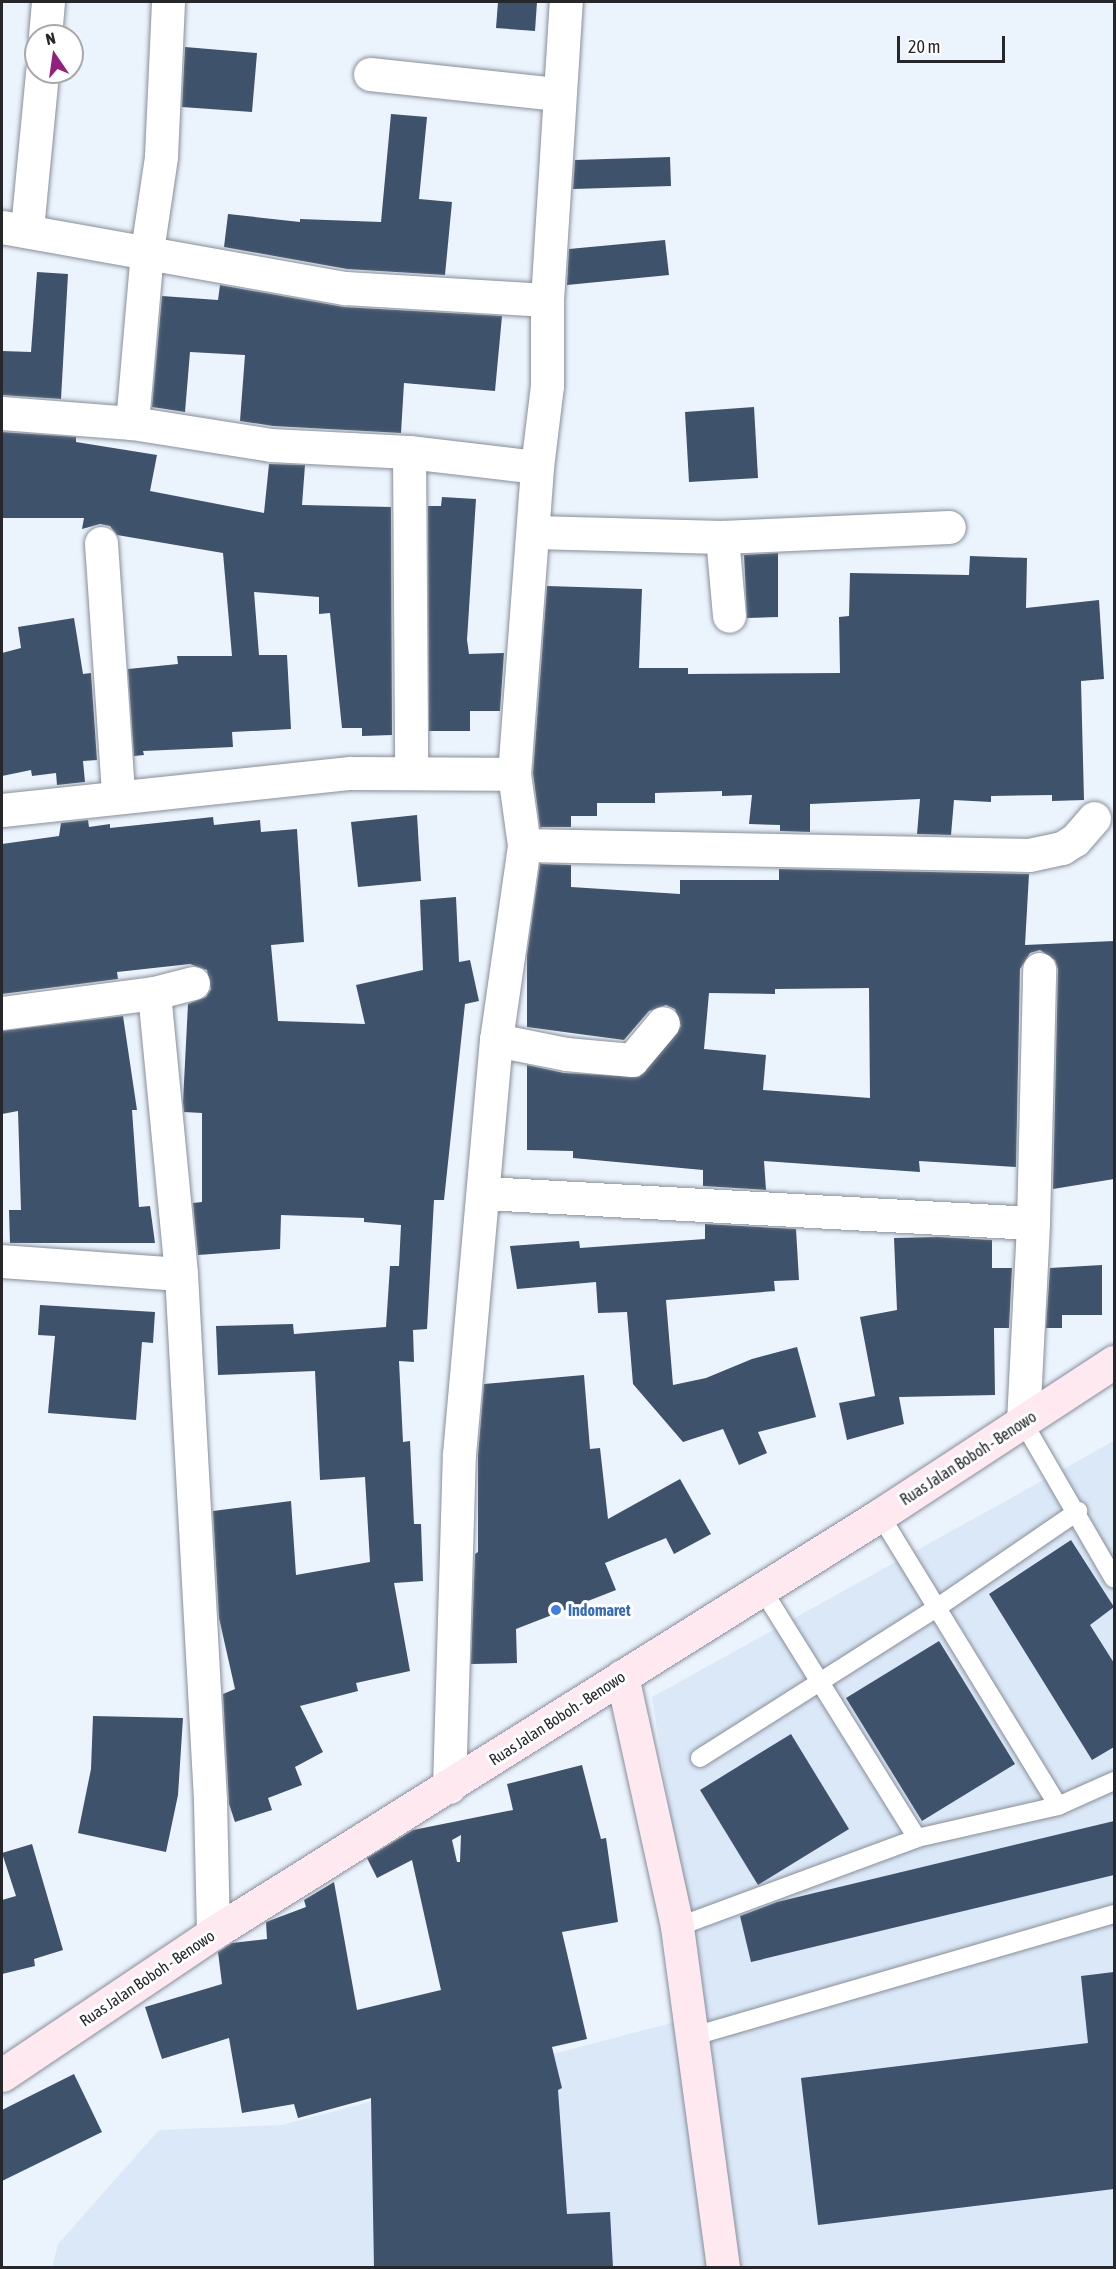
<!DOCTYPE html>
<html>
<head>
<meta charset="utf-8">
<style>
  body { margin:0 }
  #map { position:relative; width:1116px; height:2269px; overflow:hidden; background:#ebf3fd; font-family:"Asap Condensed",sans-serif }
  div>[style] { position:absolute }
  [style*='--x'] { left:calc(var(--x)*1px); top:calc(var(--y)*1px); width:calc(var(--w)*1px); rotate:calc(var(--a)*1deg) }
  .built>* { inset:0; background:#dbe8f8 }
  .building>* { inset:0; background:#3e526b }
  .roads { filter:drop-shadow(0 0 2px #878f98) drop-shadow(0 0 2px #878f98) }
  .lane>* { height:18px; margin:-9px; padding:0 9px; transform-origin:9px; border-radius:9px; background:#fff }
  .street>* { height:33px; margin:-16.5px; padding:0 16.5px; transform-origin:16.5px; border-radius:16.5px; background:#fff }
  .secondary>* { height:33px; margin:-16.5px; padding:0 16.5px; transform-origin:16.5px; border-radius:16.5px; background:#fde9ef }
  .dots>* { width:16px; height:16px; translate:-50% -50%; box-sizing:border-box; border:3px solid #fff; border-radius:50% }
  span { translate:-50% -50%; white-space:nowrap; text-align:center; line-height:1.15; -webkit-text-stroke:6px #fff; paint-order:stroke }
  .street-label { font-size:16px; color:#25272b }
  .shop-label { font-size:16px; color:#366cbe; font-weight:700 }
  .left { translate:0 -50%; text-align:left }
  .frame { position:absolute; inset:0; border:3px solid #25272b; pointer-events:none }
  .north { position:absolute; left:24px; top:24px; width:60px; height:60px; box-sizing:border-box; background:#fff; border:2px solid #a8a9aa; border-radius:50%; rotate:347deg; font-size:16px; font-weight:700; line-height:24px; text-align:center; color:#25272b }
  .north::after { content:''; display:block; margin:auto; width:21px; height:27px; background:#93207f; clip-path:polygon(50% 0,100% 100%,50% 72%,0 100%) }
  .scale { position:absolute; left:897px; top:36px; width:108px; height:27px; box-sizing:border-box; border:3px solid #25272b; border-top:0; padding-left:8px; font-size:18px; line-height:21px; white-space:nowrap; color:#25272b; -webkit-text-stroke:4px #fff; paint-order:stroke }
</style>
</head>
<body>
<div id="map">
  <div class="built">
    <i style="clip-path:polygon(1114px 1441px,1114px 2267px,52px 2268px,58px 2244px,159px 2130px,282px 2125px,702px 2015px,652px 1697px)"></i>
  </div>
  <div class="building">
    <i style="clip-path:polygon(498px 2px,537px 2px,535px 31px,496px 28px)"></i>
    <i style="clip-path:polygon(185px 47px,257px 53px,252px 112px,182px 107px)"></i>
    <i style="clip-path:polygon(391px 114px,427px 117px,419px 199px,452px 202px,445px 275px,347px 269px,224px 247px,228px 214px,300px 222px,300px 219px,381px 222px)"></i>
    <i style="clip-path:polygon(670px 157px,671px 186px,573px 189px,575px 160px)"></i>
    <i style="clip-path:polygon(665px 240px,669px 275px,567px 285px,569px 249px)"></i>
    <i style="clip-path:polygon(37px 272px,68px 274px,61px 399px,2px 395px,2px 351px,31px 352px)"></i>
    <i style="clip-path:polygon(220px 285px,344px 307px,502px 316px,495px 391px,404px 383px,401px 433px,273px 426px,240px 421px,245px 355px,190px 352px,185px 412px,152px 407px,162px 296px,218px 300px)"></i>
    <i style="clip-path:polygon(754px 407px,758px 478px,689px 482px,685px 412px)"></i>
    <i style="clip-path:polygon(2px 432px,76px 437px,76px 442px,157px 455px,150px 491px,264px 513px,269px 464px,305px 465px,302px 505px,391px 507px,392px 735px,362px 736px,362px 728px,342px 728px,330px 613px,319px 614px,319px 597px,254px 592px,259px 655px,287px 655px,291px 729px,232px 732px,233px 747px,143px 751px,144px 755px,134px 756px,128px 669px,178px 664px,177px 656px,232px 656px,223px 553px,117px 535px,110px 526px,100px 524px,82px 529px,84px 518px,2px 518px)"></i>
    <i style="clip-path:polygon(442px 497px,476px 499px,467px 640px,469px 654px,504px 653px,500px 711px,470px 711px,470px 731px,429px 731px,428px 506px,441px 506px)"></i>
    <i style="clip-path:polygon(778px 553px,778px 617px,747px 618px,744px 555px)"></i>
    <i style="clip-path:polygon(970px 556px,1027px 558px,1026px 608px,1099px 600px,1104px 679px,1081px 681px,1084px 800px,1052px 801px,1052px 795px,991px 796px,991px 802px,954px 800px,951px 835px,917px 834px,920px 799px,810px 804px,810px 832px,780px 831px,780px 825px,749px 824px,752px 795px,722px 796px,722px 791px,655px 793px,655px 803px,597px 803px,597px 816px,571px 816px,571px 827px,540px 827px,533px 773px,547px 586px,642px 589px,639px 668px,688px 668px,688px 674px,840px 673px,839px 617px,849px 616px,850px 573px,969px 575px)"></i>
    <i style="clip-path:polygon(74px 618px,83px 674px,91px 673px,97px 760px,83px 761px,85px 782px,57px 785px,56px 773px,32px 776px,31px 770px,2px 776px,2px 653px,21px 648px,18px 627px)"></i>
    <i style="clip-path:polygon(417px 815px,421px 881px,358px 887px,351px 822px)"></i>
    <i style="clip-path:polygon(213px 817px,214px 825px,260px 820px,261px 832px,297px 829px,304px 942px,271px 945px,278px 1021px,365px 1024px,356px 985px,423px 970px,420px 900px,456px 897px,459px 962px,470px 960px,479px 1001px,465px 1004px,444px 1200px,434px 1200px,427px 1329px,413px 1330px,414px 1362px,399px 1361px,403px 1442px,410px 1441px,414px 1524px,421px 1524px,423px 1581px,394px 1583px,410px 1671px,356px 1683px,358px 1691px,300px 1706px,323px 1752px,295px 1767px,302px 1785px,268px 1798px,272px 1810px,235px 1822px,229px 1804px,223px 1694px,235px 1689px,219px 1618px,213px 1511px,291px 1501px,296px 1575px,370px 1562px,365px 1477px,320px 1480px,315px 1371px,218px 1375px,216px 1326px,293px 1324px,294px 1334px,386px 1327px,390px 1266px,399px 1266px,401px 1225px,364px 1222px,364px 1218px,281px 1215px,280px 1249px,198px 1255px,193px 1203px,202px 1202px,202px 1113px,184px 1112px,183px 1102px,188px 1004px,206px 997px,211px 989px,207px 970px,190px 964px,117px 972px,118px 979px,2px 994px,2px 844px,59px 836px,61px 823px,88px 820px,89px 827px,110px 824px,110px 828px)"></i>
    <i style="clip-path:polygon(evenodd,540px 864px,571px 865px,571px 887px,680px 894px,680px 880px,779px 880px,779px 869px,1029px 874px,1025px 945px,1114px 941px,1114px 1179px,1053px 1189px,1058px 969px,1055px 960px,1040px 950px,1030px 953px,1020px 969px,1016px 1167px,919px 1161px,920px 1172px,764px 1161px,766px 1190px,703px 1186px,703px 1170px,573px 1158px,573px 1151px,527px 1150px,527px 1065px,564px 1073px,639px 1077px,681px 1026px,675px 1009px,666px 1005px,649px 1011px,624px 1040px,527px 1027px,527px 955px,540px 864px,869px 988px,870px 1098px,763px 1090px,766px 1055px,704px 1049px,709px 993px,775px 994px,775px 989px,869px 988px)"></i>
    <i style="clip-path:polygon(123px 1016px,137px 1110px,132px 1110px,139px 1207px,150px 1206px,155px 1243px,10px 1243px,9px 1210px,21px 1210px,18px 1111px,2px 1114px,2px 1031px)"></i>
    <i style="clip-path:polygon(705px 1224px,796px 1229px,799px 1280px,774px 1281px,775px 1291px,666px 1300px,673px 1385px,706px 1378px,752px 1359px,797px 1347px,816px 1417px,758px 1432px,767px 1453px,739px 1465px,723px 1429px,683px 1442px,633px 1384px,627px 1312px,598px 1313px,596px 1282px,517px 1289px,510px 1246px,579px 1241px,580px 1248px,705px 1239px)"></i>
    <i style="clip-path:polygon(938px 1237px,992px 1240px,992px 1268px,1012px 1268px,1009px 1328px,994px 1328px,995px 1395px,899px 1397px,904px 1424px,847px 1440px,839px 1403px,875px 1396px,860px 1317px,897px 1310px,894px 1238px)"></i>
    <i style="clip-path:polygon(1102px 1265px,1102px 1315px,1062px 1315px,1062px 1328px,1046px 1328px,1050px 1268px)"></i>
    <i style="clip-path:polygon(40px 1305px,155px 1312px,153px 1343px,142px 1342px,136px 1420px,48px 1413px,55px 1336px,38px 1335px)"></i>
    <i style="clip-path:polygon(584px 1375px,590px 1449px,600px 1448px,608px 1519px,680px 1479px,711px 1534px,674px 1554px,666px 1538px,605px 1563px,616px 1590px,516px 1629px,517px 1663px,471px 1664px,475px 1554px,478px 1552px,478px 1455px,484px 1384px)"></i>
    <i style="clip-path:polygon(1071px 1540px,1114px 1607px,1090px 1625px,1114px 1663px,1114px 1747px,1092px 1760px,989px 1594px)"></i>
    <i style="clip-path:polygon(939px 1641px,1015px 1764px,922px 1821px,846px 1698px)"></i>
    <i style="clip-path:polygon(93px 1716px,183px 1718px,178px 1795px,166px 1852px,78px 1833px,91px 1769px)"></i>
    <i style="clip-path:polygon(791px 1734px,849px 1829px,758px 1885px,700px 1790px)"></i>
    <i style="clip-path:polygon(evenodd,582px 1765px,601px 1839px,606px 1838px,618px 1922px,562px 1932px,587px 2039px,552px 2047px,562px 2088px,558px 2090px,567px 2214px,610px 2212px,613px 2268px,374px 2268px,371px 2098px,298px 2118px,294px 2104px,242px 2113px,229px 2038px,162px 2059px,145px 2007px,222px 1984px,218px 1952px,232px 1943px,267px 1939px,266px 1922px,306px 1907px,304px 1900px,334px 1882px,357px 2010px,441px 1990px,412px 1860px,377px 1878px,367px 1858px,413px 1830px,513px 1810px,507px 1784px,582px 1765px,461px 1835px,460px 1862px,457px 1862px,452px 1840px,461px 1835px)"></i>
    <i style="clip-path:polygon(1114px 1821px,1114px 1875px,751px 1962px,740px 1916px,777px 1902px)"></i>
    <i style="clip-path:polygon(32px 1844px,63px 1950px,34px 1959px,35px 1966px,2px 1974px,2px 1900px,16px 1896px,2px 1853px)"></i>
    <i style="clip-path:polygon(1114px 1972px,1114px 2189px,818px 2225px,801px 2078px,1088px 2043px,1081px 1976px)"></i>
    <i style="clip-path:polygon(74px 2074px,102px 2132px,2px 2181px,2px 2110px)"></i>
  </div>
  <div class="roads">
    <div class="lane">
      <i style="--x:1023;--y:1422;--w:181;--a:59.9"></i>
      <i style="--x:880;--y:1515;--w:341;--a:58.5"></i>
      <i style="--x:762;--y:1589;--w:293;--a:58.1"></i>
      <i style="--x:700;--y:1758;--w:282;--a:-32.4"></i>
      <i style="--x:938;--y:1607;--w:170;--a:-34.4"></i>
      <i style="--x:677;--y:1927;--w:256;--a:-20.3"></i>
      <i style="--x:917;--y:1838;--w:145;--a:-12.8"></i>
      <i style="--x:1058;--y:1806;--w:61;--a:-24.1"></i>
      <i style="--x:694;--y:2036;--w:437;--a:-16.2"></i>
    </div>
    <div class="street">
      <i style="--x:168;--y:2;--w:155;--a:92.6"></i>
      <i style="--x:161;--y:157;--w:95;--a:98.5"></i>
      <i style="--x:147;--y:251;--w:173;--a:95"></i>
      <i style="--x:132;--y:423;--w:141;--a:9"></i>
      <i style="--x:271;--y:445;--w:138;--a:2.9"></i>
      <i style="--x:409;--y:452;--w:129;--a:6.7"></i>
      <i style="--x:45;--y:36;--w:34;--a:-85"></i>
      <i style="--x:370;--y:74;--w:189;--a:6.1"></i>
      <i style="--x:2;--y:227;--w:348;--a:10.1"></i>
      <i style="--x:345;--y:288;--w:202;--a:3.4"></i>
      <i style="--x:27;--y:229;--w:158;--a:-84.5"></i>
      <i style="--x:2;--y:413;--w:130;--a:4.4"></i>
      <i style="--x:409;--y:452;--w:320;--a:89.6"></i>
      <i style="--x:534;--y:532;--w:188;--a:1.5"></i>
      <i style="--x:722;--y:537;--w:227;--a:-2.5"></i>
      <i style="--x:722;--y:537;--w:79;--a:84.9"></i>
      <i style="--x:101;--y:543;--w:253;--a:86.1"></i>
      <i style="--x:2;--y:810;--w:350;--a:-6.1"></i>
      <i style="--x:350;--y:773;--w:164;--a:0.3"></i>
      <i style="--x:524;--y:845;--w:505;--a:1.13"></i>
      <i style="--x:1029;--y:855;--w:34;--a:-12"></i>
      <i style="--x:1062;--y:848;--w:15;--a:-32"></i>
      <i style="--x:1075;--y:840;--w:29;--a:-49"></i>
      <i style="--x:193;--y:983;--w:40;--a:165.6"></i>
      <i style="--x:154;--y:993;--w:282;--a:84.5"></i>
      <i style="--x:181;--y:1274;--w:527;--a:86.84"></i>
      <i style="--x:210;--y:1800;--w:133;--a:88.7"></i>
      <i style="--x:2;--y:1013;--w:153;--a:-7.5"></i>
      <i style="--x:496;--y:1040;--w:71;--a:11.3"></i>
      <i style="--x:566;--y:1054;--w:66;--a:5.2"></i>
      <i style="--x:632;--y:1060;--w:48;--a:-50"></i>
      <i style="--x:484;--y:1193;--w:550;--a:3.13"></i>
      <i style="--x:2;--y:1261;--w:179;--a:4.2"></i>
      <i style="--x:1023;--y:1422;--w:199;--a:-87.1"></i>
      <i style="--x:1033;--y:1223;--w:254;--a:-88.6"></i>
      <i style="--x:449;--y:1787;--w:333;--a:-88.3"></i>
      <i style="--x:459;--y:1454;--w:416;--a:-84.9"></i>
      <i style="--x:496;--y:1040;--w:197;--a:-81.8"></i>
      <i style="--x:524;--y:845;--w:72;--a:-98"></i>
      <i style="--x:514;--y:774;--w:308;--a:-85.7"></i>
      <i style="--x:537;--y:467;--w:82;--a:-83"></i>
      <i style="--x:547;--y:386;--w:86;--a:-90"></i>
      <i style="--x:547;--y:300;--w:299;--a:-86.4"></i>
    </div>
    <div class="secondary">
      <i style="--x:622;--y:1676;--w:257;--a:77.6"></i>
      <i style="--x:677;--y:1927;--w:344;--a:82.3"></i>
      <i style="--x:2;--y:2075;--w:254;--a:-33.9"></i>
      <i style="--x:213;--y:1933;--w:787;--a:-32.07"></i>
      <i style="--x:880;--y:1515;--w:280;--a:-33.2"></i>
    </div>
  </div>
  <div class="dots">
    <i style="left:556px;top:1610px;background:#3f7fe0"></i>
  </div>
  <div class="street-label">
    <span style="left:968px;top:1458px;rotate:-33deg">Ruas Jalan Boboh - Benowo</span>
    <span style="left:557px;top:1718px;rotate:-33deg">Ruas Jalan Boboh - Benowo</span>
    <span style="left:147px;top:1978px;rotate:-34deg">Ruas Jalan Boboh - Benowo</span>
  </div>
  <div class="shop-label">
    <span class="left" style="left:568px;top:1610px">Indomaret</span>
  </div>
  <div class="frame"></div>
  <div class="north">N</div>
  <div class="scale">20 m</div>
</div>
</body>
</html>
